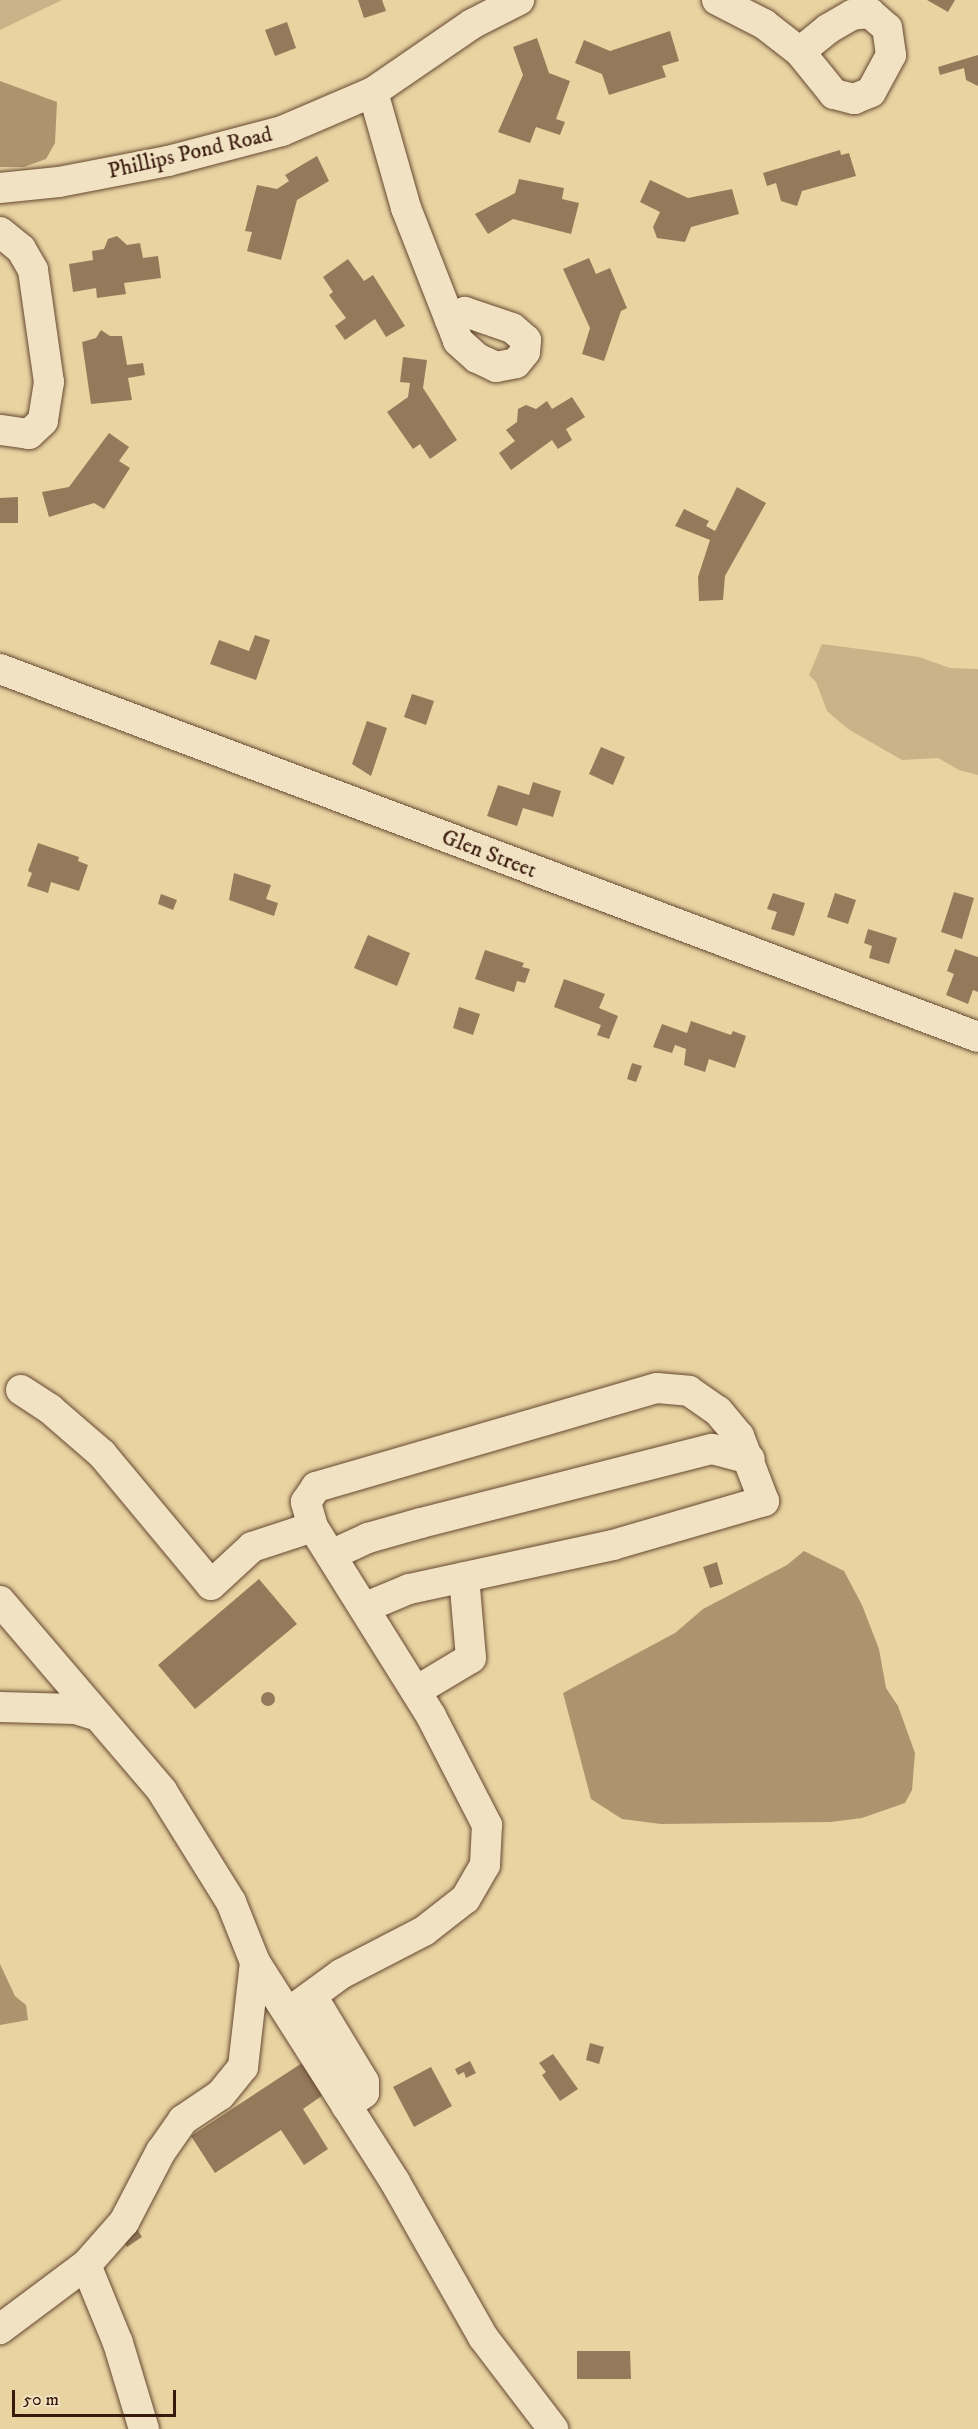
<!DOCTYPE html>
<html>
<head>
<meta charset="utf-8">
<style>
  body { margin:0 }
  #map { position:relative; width:978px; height:2429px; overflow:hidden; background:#e8d3a1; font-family:"IM FELL DW Pica",serif }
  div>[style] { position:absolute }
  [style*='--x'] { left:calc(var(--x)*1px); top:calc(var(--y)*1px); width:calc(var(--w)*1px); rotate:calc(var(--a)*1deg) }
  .green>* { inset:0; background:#cab388 }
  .water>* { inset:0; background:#ad946f }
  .building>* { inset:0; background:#947a5a }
  .round { border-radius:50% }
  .roads { filter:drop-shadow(0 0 2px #664832) drop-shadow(0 0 2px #664832) }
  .minor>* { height:30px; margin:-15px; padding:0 15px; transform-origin:15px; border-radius:15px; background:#f0e2c2 }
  span { translate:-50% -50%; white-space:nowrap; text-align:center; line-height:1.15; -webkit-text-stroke:5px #f0e2c2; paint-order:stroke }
  .street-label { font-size:22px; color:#3a190d }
  .scale { position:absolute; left:12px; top:2390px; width:164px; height:27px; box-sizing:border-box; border:3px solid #3a190d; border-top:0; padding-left:8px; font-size:18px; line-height:21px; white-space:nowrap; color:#3a190d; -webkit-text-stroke:4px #f0e2c2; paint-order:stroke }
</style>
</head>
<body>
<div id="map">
  <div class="green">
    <i style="clip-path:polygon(0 0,62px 0,0 30px)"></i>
    <i style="clip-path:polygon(822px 644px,919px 657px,950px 668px,978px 669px,978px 775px,959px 770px,938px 758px,902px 760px,848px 729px,827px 711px,816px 682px,809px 675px)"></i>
  </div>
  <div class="water">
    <i style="clip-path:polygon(0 81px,57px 102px,55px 143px,46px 159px,24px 167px,0 167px)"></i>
    <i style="clip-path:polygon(804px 1551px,844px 1571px,862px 1605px,879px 1649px,886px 1688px,898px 1706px,915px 1753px,912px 1790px,905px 1803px,862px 1818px,831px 1822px,661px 1824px,622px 1819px,591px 1799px,563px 1693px,675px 1633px,703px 1609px,787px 1565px)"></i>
    <i style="clip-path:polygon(0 1964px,15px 1996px,26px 2005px,28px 2020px,0 2025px)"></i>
  </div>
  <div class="building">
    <i style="clip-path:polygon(358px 0,382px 0,386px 11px,364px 18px)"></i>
    <i style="clip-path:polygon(927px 0,955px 0,948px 12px)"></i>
    <i style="clip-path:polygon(287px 22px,296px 48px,275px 56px,265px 30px)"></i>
    <i style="clip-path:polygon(670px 31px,679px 61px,662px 66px,666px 77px,609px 95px,602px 74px,575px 63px,584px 40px,610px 51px)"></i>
    <i style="clip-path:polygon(537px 38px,549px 73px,570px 81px,556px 119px,565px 122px,560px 135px,536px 127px,530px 143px,498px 132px,523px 75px,513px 47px)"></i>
    <i style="clip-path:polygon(978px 55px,978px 86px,966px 80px,964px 68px,940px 75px,938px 67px)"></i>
    <i style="clip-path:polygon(840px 150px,841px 155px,849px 153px,856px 176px,802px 191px,797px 206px,781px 201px,776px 183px,767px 186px,763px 173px)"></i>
    <i style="clip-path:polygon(317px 156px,329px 181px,297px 200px,281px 260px,247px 251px,252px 232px,245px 231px,257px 185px,277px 189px,289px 181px,285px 175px)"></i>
    <i style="clip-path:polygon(519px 179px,564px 188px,562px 199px,579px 203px,571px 234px,513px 219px,488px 234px,475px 214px,515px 193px)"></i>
    <i style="clip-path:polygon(650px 180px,688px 198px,732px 189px,739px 214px,691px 227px,685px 242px,657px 238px,653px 227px,660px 212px,640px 202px)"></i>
    <i style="clip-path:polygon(117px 236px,127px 245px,140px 243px,143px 258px,158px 256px,161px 278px,124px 283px,126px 294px,97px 298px,96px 288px,73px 292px,69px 264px,93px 260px,92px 251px,104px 249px,108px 239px)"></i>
    <i style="clip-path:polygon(589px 258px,596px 274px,610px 268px,627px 308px,621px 311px,604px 361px,582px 354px,590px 328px,563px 269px)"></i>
    <i style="clip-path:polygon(348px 259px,364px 281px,373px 275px,405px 326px,386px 337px,375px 319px,345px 340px,335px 326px,346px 318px,329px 295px,333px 292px,323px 277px)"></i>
    <i style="clip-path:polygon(101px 330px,110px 336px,122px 336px,127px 365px,143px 363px,145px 375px,128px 378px,132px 400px,91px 404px,82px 342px,96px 338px)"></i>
    <i style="clip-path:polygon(403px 357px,427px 360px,423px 388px,457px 440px,430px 459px,420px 444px,413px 449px,387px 412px,408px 397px,410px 383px,400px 382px)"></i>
    <i style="clip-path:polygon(572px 397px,585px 417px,566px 429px,572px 440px,558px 449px,552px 440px,511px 470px,499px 453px,515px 441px,506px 430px,517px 422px,518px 409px,526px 405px,536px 409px,547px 401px,552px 409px)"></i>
    <i style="clip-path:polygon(109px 433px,129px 447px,119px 461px,130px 468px,104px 509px,94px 503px,49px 517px,42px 492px,69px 487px)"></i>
    <i style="clip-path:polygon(737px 487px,766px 503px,725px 576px,723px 600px,699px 601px,698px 577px,710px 540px,675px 526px,684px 509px,709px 521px,706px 526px,715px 531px)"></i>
    <i style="clip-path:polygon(18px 497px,18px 523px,0 523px,0 498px)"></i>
    <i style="clip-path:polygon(255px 635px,270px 640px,256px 680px,210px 664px,219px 640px,249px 651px)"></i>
    <i style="clip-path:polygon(412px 694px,434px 701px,426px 725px,404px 717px)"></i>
    <i style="clip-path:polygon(367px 721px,387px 728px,371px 776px,352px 764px)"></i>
    <i style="clip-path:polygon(601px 747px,625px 757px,613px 785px,589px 774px)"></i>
    <i style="clip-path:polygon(533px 782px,561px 791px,553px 817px,523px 808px,517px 826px,487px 816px,498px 785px,529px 795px)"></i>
    <i style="clip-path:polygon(38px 843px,79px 857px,78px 861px,88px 865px,79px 891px,51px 882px,48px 893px,27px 886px,32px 873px,28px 871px)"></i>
    <i style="clip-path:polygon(234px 873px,271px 885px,266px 899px,278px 903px,274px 916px,229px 900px)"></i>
    <i style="clip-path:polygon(954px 892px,974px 898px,962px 939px,941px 932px)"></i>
    <i style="clip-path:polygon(773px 893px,805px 903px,794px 936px,771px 929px,777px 912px,767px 909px)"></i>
    <i style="clip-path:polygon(835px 893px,856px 900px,848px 924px,827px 917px)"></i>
    <i style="clip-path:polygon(161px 894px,177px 900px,173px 910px,158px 904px)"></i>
    <i style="clip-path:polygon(868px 929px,897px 938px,889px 964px,869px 958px,872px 946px,864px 943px)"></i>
    <i style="clip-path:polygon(368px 935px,410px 953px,397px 986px,354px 968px)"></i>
    <i style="clip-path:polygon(955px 949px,978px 957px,978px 992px,973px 990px,968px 1004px,946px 995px,954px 974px,947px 971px)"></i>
    <i style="clip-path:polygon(485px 950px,524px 963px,522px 967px,530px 969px,525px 983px,517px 981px,514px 992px,475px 979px)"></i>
    <i style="clip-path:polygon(564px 979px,605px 994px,599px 1008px,618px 1016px,609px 1039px,597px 1035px,601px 1025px,554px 1007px)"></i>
    <i style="clip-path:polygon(459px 1007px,480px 1014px,473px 1035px,453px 1028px)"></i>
    <i style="clip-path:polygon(691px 1021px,731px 1035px,733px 1031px,746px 1036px,735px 1068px,709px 1059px,705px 1072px,684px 1065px,686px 1049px,675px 1045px,672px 1053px,653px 1047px,662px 1024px,687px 1033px)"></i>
    <i style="clip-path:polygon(632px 1063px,642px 1066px,636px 1082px,627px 1079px)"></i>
    <i style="clip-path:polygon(717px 1562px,723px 1584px,710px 1588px,703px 1567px)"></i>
    <i style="clip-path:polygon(259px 1579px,297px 1624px,195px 1709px,158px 1665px)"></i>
    <i class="round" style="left:261px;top:1692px;width:14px;height:14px"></i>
    <i style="clip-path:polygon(590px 2043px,604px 2047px,599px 2064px,586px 2060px)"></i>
    <i style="clip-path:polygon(553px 2054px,578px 2089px,560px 2101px,542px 2075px,546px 2072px,539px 2063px)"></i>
    <i style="clip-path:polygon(470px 2061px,476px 2073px,466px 2078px,464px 2072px,458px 2075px,455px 2069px)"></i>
    <i style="clip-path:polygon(302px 2063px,323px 2095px,303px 2109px,328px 2149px,304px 2165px,281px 2130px,215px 2173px,191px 2136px)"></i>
    <i style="clip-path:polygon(431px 2067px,452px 2106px,414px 2127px,393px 2087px)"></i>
    <i style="clip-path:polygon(135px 2226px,142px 2237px,127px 2247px,119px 2235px)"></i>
    <i style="clip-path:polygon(577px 2351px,630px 2351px,631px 2379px,577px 2379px)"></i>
  </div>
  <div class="roads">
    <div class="minor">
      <i style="--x:717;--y:0;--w:53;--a:27.1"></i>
      <i style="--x:764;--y:24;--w:46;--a:37.9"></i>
      <i style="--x:800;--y:52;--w:54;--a:51"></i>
      <i style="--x:834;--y:94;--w:21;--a:14"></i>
      <i style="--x:854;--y:99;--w:18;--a:-22"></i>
      <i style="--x:871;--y:92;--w:42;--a:-61.6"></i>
      <i style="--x:891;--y:55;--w:27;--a:-98"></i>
      <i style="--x:887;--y:28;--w:23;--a:-139"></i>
      <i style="--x:870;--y:13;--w:18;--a:174"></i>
      <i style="--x:852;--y:15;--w:28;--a:150"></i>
      <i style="--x:828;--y:29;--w:36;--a:141"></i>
      <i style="--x:373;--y:92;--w:121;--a:74.1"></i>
      <i style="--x:406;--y:208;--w:143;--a:68.6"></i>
      <i style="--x:458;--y:341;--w:25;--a:42"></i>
      <i style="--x:477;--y:358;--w:21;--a:25"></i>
      <i style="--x:496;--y:367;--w:20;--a:-11"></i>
      <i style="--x:516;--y:363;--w:14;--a:-51"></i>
      <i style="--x:525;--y:352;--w:12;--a:-85"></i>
      <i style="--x:526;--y:340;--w:18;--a:-139"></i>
      <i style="--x:512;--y:328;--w:50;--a:-161.2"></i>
      <i style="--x:465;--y:312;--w:17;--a:155"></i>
      <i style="--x:0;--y:188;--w:59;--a:-5.8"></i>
      <i style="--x:59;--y:182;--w:111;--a:-10.9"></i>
      <i style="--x:168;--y:161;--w:118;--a:-14.7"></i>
      <i style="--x:282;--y:131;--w:99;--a:-23.2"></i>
      <i style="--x:373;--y:92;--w:120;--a:-34.5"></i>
      <i style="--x:472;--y:24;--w:53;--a:-27.1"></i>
      <i style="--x:0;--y:232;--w:27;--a:39"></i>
      <i style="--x:21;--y:249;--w:24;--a:60"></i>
      <i style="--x:33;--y:270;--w:113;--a:81.9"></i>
      <i style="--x:49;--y:382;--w:39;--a:99"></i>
      <i style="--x:43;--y:421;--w:19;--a:137"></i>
      <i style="--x:29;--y:434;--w:29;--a:-172"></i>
      <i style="--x:0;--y:669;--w:1045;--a:20.62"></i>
      <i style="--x:21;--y:1390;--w:35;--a:33"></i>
      <i style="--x:50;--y:1409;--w:69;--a:40.9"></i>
      <i style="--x:102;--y:1454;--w:170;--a:50.2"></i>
      <i style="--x:211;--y:1585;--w:56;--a:-42.8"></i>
      <i style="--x:252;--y:1547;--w:64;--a:-18.2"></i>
      <i style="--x:313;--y:1527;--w:223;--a:58"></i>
      <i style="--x:431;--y:1716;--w:123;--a:62.8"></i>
      <i style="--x:487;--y:1825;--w:40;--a:92.9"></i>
      <i style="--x:485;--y:1865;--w:39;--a:120"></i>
      <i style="--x:465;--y:1899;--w:52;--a:142"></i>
      <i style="--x:424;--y:1931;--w:93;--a:152.6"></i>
      <i style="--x:341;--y:1974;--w:64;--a:143.8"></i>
      <i style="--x:313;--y:1527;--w:26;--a:-106"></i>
      <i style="--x:306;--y:1502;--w:18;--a:-56"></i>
      <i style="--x:316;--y:1487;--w:355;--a:-16.2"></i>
      <i style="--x:657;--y:1388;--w:32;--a:5"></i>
      <i style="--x:689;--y:1391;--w:35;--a:35"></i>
      <i style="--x:718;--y:1411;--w:33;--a:50"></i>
      <i style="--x:739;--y:1436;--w:70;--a:69"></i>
      <i style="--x:764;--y:1501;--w:157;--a:163.8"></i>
      <i style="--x:613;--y:1545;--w:209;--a:167.8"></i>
      <i style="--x:409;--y:1589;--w:47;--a:157.3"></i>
      <i style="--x:331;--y:1555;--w:41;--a:-24.7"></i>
      <i style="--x:368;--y:1538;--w:55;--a:-15.8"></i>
      <i style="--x:421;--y:1523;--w:300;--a:-14.3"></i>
      <i style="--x:712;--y:1449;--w:39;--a:15"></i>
      <i style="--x:0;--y:1601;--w:250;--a:49.5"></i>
      <i style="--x:162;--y:1791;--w:131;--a:58.1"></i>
      <i style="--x:231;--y:1902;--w:65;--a:68.2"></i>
      <i style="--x:255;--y:1962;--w:106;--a:96.5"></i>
      <i style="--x:243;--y:2067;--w:36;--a:129"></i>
      <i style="--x:220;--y:2095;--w:45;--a:146"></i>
      <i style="--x:183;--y:2120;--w:38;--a:125"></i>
      <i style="--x:161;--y:2151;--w:80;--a:117.5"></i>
      <i style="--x:124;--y:2222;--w:56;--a:131.4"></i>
      <i style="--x:87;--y:2264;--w:109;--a:143.2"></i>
      <i style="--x:416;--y:1691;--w:64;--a:-31"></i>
      <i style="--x:471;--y:1658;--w:81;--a:-94.9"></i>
      <i style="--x:0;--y:1707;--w:75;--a:1.5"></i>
      <i style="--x:75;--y:1709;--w:24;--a:17"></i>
      <i style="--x:255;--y:1962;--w:261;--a:57.5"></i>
      <i style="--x:395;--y:2182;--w:178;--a:60.4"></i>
      <i style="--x:483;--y:2337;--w:116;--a:52.7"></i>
      <i style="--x:312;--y:1996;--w:100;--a:58.8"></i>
      <i style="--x:364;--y:2082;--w:11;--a:90"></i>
      <i style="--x:364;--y:2093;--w:22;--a:144"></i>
      <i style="--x:86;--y:2265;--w:84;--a:67.7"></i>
      <i style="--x:118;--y:2343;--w:90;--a:73.2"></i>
    </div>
  </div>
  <div class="street-label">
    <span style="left:190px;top:153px;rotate:-13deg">Phillips Pond Road</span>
    <span style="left:489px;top:854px;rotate:21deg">Glen Street</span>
  </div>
  <div class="scale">50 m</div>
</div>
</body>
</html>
